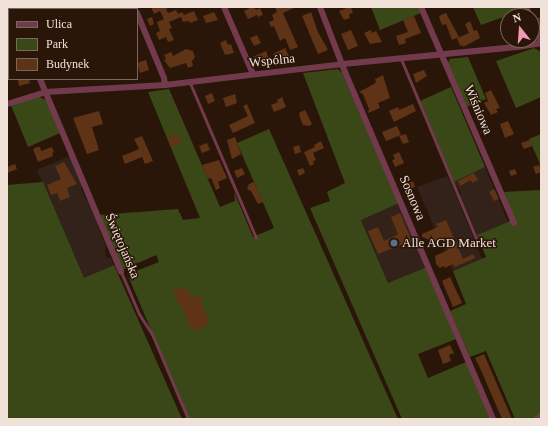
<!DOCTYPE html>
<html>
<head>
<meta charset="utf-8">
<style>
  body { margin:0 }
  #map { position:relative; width:548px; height:426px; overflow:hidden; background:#2a1609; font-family:"Times New Roman",serif }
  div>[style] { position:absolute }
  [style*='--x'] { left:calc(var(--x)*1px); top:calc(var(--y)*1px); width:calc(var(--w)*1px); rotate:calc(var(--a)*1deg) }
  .industrial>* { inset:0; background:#33221a }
  .green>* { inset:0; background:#3a4818 }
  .building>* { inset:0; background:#5e3316 }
  .service>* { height:3px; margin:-1.5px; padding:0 1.5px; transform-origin:1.5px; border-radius:1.5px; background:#733a4d }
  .minor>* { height:6px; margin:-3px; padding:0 3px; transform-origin:3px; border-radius:3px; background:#733a4d }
  .dots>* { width:11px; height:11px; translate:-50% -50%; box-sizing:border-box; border:2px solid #2a1609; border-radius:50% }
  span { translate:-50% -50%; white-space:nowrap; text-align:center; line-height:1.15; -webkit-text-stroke:3px #2a1609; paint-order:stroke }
  .street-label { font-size:13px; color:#f0e2d9 }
  .poi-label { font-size:13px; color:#f0e2d9 }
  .left { translate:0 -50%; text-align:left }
  .frame { position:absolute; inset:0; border:8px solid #f0e2d9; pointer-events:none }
  .legend { position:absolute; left:8px; top:8px; width:130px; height:72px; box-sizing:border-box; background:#2a1609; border:1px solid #79685c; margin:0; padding:5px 7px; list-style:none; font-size:12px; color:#f0e2d9 }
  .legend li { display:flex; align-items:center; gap:8px; height:20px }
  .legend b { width:20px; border:1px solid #79685c }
  .north { position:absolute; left:500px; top:8px; width:40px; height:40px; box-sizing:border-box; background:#2a1609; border:1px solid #79685c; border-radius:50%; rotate:343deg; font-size:11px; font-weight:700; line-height:16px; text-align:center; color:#f0e2d9 }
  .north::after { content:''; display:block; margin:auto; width:14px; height:18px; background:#f19ab3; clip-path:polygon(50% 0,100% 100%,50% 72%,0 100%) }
</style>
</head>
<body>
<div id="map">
  <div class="industrial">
    <i style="clip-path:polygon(70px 156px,82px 186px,81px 189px,86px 200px,88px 200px,99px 225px,97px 225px,106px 246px,105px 251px,107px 258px,111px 258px,113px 265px,84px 279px,37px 170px)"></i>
    <i style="clip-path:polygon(485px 167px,508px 222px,477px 235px,460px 196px,461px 193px,454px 182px)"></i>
    <i style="clip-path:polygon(448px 176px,482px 259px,453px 271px,417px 187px)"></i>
    <i style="clip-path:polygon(399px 203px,427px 267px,388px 283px,361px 219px)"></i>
  </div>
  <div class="green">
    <i style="clip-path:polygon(371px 7px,418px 7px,421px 13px,380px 30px)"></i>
    <i style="clip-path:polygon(473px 7px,521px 7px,523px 10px,481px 25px)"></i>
    <i style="clip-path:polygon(534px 48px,541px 52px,541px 97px,516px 108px,496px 61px)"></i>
    <i style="clip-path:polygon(468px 57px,486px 99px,467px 107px,448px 63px,450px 59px)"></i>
    <i style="clip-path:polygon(338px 69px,342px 73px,399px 203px,361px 220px,388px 283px,427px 267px,456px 339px,418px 354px,428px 378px,466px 362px,490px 419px,402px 419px,310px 208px,330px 201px,327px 192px,345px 183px,303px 73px)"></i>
    <i style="clip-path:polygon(451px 87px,485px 167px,454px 182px,420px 101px)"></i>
    <i style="clip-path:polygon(169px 89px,220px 207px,235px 201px,234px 192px,253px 237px,274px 228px,237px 143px,269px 129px,398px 419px,189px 419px,129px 278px,131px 273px,159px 262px,156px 255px,122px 270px,99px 215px,178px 209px,183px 220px,200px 218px,148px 92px)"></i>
    <i style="clip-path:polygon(37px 96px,46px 100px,60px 133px,28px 147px,11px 105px)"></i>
    <i style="clip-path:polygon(541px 134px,541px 166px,529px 139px)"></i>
    <i style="clip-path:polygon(43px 182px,84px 278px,114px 265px,182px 419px,7px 419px,7px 185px)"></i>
    <i style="clip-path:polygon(541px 190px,541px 413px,534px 419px,515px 419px,486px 351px,470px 357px,450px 311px,466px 304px,453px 271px,486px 257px,477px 235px,508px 222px,514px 217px,504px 192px)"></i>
  </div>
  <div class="building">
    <i style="clip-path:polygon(151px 7px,170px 7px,166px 9px,168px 13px,176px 10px,178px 14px,182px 12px,184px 15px,194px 11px,198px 20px,190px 23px,189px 21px,183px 22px,181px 17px,169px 22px,172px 28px,169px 29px,174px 40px,168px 42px,166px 37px,159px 40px,156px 33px,160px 31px,157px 22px,164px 19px,160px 11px,154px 14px)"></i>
    <i style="clip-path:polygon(252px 7px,254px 7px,256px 10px,260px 8px,263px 15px,258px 17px,257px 15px,248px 19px,244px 11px)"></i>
    <i style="clip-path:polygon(275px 7px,296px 7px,283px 13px,298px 47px,290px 50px,285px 38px,280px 41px,274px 26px,271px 27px,269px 22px,274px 20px,272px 15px,277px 12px)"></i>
    <i style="clip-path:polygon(349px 7px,351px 7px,353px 12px,349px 15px,350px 18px,344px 20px,339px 11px)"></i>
    <i style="clip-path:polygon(214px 12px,218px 20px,206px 23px,203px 16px)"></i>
    <i style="clip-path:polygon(311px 12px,318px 32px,328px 50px,318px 54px,302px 16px)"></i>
    <i style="clip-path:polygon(446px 13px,459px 37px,452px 40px,446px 24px,442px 25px,440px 20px,439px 16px)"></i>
    <i style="clip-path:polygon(414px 16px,421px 33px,405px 39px,406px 43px,399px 45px,396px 36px,408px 32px,403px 20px)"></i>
    <i style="clip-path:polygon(152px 17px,154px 24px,150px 26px,147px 19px)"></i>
    <i style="clip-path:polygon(541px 17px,541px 31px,536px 19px)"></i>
    <i style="clip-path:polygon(470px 21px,474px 31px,477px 30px,480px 38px,463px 47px,462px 45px,460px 46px,457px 38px,469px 33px,465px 24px)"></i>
    <i style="clip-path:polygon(351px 30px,358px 46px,348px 50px,341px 34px)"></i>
    <i style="clip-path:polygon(371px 30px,372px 33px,376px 31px,382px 42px,370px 44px,364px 33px)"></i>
    <i style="clip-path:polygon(257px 35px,261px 43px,254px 46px,250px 38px)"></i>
    <i style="clip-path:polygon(226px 40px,228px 45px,231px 44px,234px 53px,225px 55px,220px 43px)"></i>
    <i style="clip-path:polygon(285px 48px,289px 56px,277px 62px,273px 54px)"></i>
    <i style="clip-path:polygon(186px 49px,193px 51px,195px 57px,192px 61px,193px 66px,188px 68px,186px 63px,170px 68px,164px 60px,166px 59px,164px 55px,171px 52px,173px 56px)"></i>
    <i style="clip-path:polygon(266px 51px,269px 60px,257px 65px,253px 57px)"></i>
    <i style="clip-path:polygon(146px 60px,149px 70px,140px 73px,137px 63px)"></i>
    <i style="clip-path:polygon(424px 70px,427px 76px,416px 83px,413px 74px)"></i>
    <i style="clip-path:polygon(383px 75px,390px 98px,378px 103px,380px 108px,368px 113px,369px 109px,363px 94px,359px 92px,374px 84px,376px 82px,375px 79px)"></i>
    <i style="clip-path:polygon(22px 79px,29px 79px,30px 83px,19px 86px,18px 80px)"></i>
    <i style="clip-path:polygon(491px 90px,500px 108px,496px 109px,498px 112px,491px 115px,484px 103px,488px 101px,485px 93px)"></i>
    <i style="clip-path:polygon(212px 93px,215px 101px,208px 104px,205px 96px)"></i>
    <i style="clip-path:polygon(235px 94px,237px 103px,226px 107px,223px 98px)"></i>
    <i style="clip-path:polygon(282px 97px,286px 107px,274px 112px,271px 105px,278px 102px,277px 100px)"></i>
    <i style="clip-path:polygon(247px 104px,255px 123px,233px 133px,229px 125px,248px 116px,243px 106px)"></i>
    <i style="clip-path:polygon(413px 104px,416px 111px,394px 122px,389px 111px,398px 107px,399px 110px)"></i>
    <i style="clip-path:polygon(305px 110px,312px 124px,309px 126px,303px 125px,300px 118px,299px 113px)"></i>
    <i style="clip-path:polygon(99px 111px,103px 124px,92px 127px,99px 150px,87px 154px,73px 118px)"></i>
    <i style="clip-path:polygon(508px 121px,514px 134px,505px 138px,500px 124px)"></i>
    <i style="clip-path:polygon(397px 126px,401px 135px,386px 141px,382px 132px)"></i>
    <i style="clip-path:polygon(177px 134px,181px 143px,171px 147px,167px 138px)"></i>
    <i style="clip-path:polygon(406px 134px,409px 142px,403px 144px,399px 136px)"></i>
    <i style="clip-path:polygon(142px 136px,153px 161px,145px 164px,142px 157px,125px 164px,122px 156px,139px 149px,134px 139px)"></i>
    <i style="clip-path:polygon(235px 137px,241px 154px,232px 159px,227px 140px)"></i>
    <i style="clip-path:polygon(530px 140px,532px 146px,524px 149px,521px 143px)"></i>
    <i style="clip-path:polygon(321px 141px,324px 148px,313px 153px,316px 160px,313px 161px,314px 164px,310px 166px,304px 152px,315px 147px,314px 145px)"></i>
    <i style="clip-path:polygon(207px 143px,210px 150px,202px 153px,199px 146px)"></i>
    <i style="clip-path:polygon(299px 145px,301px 152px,295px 154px,293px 147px)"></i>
    <i style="clip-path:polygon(37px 147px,40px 147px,41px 151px,52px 147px,54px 152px,52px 153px,53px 156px,38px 162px,33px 149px)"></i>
    <i style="clip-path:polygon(399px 152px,404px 163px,395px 167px,392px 160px,395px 159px,393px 155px)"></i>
    <i style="clip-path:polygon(219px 160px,227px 178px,218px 182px,220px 188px,216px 190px,211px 178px,208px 179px,202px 165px)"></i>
    <i style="clip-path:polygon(64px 162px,77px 184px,67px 188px,70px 197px,60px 201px,57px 193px,51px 195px,47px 185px,61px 179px,55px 166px)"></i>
    <i style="clip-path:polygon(15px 164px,17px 169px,7px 173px,7px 167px)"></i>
    <i style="clip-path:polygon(539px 165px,541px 172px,536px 174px,533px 167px)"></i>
    <i style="clip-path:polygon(242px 168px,245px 174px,237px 178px,234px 171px)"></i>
    <i style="clip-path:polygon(303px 168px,305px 173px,299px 176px,297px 170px)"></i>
    <i style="clip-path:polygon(515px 169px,517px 174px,511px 176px,509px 171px)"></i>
    <i style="clip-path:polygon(474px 173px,478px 180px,472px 183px,471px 180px,460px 186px,458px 181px)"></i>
    <i style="clip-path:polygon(413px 181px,415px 187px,406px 190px,404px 185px)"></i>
    <i style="clip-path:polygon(254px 182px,263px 202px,258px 204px,251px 191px,247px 189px,249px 184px)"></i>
    <i style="clip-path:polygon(494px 189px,499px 199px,494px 201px,489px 192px)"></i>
    <i style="clip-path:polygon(400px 213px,412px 241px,378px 254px,368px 231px,378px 227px,384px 241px,398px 234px,391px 217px)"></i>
    <i style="clip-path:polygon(446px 220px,463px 259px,473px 254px,475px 258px,455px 267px,453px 264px,445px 268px,444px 266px,440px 268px,436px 264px,435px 256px,448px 250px,443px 239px,432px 244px,430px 240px,422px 237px,422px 234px,438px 227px,436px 224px)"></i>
    <i style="clip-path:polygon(450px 277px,462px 303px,453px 307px,442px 281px)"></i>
    <i style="clip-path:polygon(184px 286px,185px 290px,188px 289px,192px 299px,194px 295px,203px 298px,201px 302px,210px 323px,203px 326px,203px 331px,198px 328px,192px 331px,181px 305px,179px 306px,173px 291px)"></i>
    <i style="clip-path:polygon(450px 345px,454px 353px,449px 355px,451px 361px,443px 364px,438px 350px)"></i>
    <i style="clip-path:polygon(484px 354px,506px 405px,512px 419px,502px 419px,480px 368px,475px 358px)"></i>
  </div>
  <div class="service">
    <i style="--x:401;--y:59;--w:194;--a:67.3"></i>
    <i style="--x:190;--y:83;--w:168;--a:66.9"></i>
    <i style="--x:121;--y:272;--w:46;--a:66.8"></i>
    <i style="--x:139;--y:314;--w:24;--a:57"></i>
    <i style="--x:152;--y:334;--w:92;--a:67"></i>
  </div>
  <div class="minor">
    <i style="--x:11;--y:7;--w:2;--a:90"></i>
    <i style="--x:224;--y:7;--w:73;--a:66.6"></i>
    <i style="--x:320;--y:7;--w:70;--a:69"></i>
    <i style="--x:345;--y:72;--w:377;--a:66.9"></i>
    <i style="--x:421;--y:7;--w:235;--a:66.7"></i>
    <i style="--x:526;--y:7;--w:10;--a:66"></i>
    <i style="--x:137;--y:13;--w:70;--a:67.4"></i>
    <i style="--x:164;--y:78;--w:7;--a:82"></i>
    <i style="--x:532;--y:21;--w:24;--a:68"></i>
    <i style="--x:40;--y:79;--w:209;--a:67.2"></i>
    <i style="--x:7;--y:104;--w:41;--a:-17.1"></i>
    <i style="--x:46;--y:92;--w:119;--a:-3.4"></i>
    <i style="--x:165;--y:85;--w:179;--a:-6.7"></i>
    <i style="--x:343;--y:64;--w:175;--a:-5.6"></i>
    <i style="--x:517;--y:47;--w:24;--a:-9"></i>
    <i style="--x:537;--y:419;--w:5;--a:-37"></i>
  </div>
  <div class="dots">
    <i style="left:394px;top:243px;background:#5c6f8a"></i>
  </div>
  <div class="street-label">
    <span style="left:272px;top:61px;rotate:-6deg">Wspólna</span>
    <span style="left:478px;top:110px;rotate:67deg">Wiśniowa</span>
    <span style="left:412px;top:198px;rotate:67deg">Sosnowa</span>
    <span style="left:122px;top:246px;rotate:67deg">Świętojańska</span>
  </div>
  <div class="poi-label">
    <span class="left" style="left:402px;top:243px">Alle AGD Market</span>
  </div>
  <div class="frame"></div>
  <ul class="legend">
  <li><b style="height:5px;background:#733a4d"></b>Ulica</li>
  <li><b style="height:11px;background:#3a4818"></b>Park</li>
  <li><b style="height:11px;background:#5e3316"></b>Budynek</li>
  </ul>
  <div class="north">N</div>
</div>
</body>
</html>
